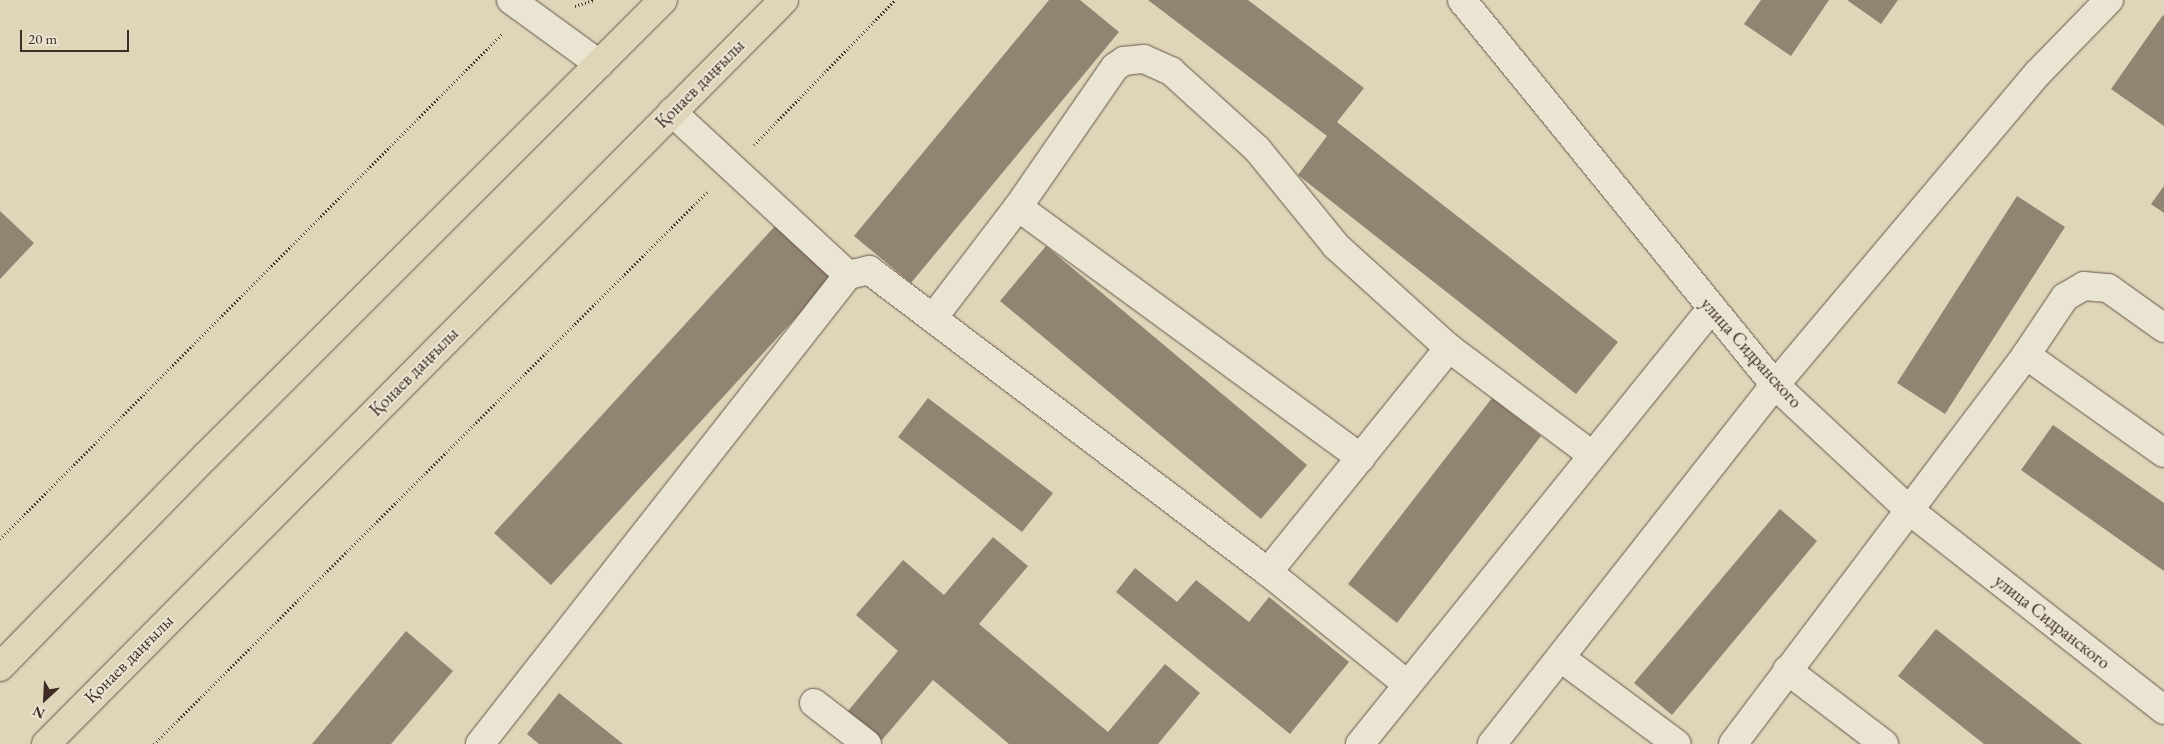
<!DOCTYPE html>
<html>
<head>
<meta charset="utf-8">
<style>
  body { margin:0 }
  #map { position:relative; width:2164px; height:744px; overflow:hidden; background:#dfd5b9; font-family:"EB Garamond",serif }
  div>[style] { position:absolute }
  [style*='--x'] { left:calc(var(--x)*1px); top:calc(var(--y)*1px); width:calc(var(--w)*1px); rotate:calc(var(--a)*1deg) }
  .building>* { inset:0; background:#928472 }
  .path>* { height:3px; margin-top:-1.5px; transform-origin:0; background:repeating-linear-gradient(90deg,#3e2c25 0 1px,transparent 0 3.5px) }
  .roads { filter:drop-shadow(0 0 1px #66564a) drop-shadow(0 0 1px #66564a) }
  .minor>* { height:28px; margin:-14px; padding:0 14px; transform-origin:14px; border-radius:14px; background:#eae4d2 }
  .major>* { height:28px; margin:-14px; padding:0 14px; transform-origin:14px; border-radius:14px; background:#dfd5b9 }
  span { translate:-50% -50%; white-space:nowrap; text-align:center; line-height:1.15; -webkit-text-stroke:4px #eae4d2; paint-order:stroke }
  .street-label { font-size:18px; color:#3e2c25 }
  .north { position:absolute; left:20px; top:674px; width:50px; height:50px; -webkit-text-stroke:4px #eae4d2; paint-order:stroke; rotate:205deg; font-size:14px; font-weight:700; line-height:20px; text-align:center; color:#3e2c25 }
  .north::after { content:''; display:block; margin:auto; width:18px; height:22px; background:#3e2c25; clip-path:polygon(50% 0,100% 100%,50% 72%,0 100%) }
  .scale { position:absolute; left:20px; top:30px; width:109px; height:22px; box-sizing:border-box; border:2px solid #3e2c25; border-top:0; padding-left:6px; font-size:15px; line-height:18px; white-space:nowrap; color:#3e2c25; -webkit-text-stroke:4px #eae4d2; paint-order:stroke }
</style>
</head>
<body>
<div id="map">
  <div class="building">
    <i style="clip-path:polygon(1049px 0,1080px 0,1119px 32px,911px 283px,854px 236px)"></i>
    <i style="clip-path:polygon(1148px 0,1248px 0,1364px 88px,1337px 122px,1618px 342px,1576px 394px,1298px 175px,1327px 136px)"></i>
    <i style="clip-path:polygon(1761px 0,1829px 0,1791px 56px,1744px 24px)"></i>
    <i style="clip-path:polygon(1847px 0,1898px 0,1881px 24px)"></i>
    <i style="clip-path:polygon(2163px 15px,2164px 16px,2164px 126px,2111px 89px)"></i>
    <i style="clip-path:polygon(2164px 186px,2164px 213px,2151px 204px)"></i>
    <i style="clip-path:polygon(2017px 196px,2065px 227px,1945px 414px,1897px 383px)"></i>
    <i style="clip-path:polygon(0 211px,34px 243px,0 279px)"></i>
    <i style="clip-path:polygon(775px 226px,832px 278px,551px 585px,494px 533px)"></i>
    <i style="clip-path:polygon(1046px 246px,1307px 465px,1261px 519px,1000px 301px)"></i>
    <i style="clip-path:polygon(928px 398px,1053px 493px,1022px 532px,898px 437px)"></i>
    <i style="clip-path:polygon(1492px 398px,1541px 436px,1397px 623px,1348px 584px)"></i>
    <i style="clip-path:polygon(2053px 425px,2164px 503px,2164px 571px,2021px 470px)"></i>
    <i style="clip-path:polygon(1780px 509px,1817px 541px,1672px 715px,1634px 683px)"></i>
    <i style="clip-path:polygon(993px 537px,1028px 566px,979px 624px,1108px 732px,1165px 664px,1200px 693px,1158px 744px,1009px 744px,933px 680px,882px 740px,848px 711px,898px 651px,856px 615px,903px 560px,944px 595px)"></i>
    <i style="clip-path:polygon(1135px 568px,1177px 602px,1196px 580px,1249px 622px,1269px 597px,1349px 662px,1290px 734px,1116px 592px)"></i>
    <i style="clip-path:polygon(1936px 629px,2082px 744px,1984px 744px,1898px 676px)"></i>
    <i style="clip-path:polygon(406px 631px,453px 671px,391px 744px,312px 744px)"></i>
    <i style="clip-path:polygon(559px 693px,623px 744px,539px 744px,527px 734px)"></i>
  </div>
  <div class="path">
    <i style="--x:575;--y:6;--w:20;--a:-18"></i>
    <i style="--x:754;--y:145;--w:202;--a:-45.8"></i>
    <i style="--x:0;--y:539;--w:712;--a:-45.17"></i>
    <i style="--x:154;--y:744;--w:784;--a:-44.95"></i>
  </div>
  <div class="roads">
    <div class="minor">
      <i style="--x:511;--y:0;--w:109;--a:36"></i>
      <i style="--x:1462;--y:0;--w:496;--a:50.9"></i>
      <i style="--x:1775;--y:385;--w:183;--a:43"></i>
      <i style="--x:1909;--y:510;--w:324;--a:38.1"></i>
      <i style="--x:672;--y:112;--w:240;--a:42.8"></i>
      <i style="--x:1018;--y:207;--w:425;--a:36.2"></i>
      <i style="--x:933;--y:318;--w:140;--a:-52.6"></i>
      <i style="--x:1018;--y:207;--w:170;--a:-55.3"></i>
      <i style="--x:1115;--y:67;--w:11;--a:-34"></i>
      <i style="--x:1124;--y:61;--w:20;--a:-6"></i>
      <i style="--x:1144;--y:59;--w:30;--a:24"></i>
      <i style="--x:1171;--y:71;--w:116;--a:42.2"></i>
      <i style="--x:1257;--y:149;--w:125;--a:50.8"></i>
      <i style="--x:1336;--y:246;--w:152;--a:42.1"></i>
      <i style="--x:1449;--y:348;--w:179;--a:36.8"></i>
      <i style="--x:2026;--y:355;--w:169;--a:35.4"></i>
      <i style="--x:1268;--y:572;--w:288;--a:-51.1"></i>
      <i style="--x:1561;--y:658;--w:144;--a:36.6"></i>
      <i style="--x:1787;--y:670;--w:122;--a:37.3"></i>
      <i style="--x:814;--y:703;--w:67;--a:37.7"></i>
      <i style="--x:480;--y:744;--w:596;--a:-51.88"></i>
      <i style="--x:848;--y:275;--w:22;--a:-13"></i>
      <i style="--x:869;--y:270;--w:500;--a:37.12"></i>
      <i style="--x:1268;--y:572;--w:179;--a:38.9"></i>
      <i style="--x:1360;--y:744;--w:559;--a:-51.1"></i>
      <i style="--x:1492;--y:744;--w:457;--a:-51.8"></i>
      <i style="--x:1775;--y:385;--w:408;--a:-49.9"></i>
      <i style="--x:2038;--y:73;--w:102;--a:-45.8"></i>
      <i style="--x:1733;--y:744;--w:487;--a:-53"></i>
      <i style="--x:2026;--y:355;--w:70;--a:-56.1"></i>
      <i style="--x:2065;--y:297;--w:22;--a:-30"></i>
      <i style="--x:2084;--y:286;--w:24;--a:5"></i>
      <i style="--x:2108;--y:288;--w:69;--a:35.5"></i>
    </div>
    <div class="major">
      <i style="--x:0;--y:667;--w:293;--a:-45.7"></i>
      <i style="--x:205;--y:457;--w:647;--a:-44.94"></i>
      <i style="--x:46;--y:744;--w:1048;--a:-45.23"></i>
    </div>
  </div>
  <div class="street-label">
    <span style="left:700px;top:84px;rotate:-45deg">Қонаев даңғылы</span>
    <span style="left:1751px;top:353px;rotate:48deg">улица Сидранского</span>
    <span style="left:414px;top:372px;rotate:-45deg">Қонаев даңғылы</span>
    <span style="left:2052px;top:622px;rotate:38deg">улица Сидранского</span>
    <span style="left:129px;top:659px;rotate:-45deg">Қонаев даңғылы</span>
  </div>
  <div class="north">N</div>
  <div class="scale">20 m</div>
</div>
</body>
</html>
